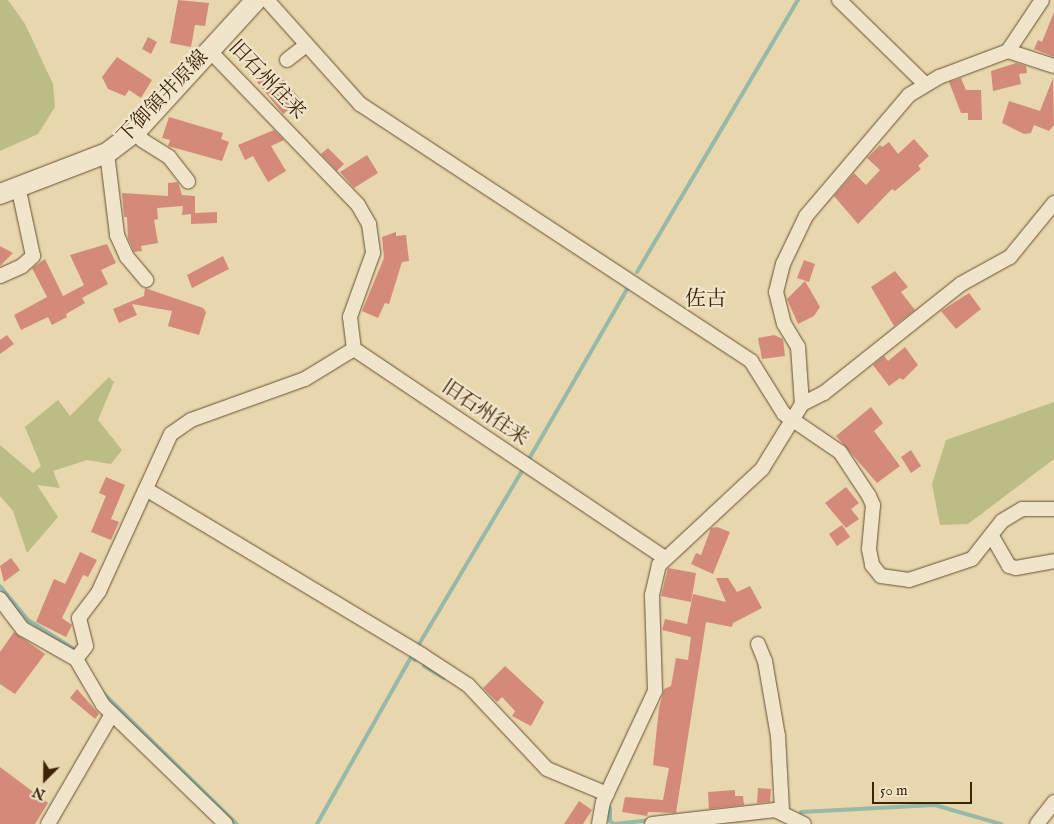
<!DOCTYPE html>
<html>
<head>
<meta charset="utf-8">
<style>
  body { margin:0 }
  #map { position:relative; width:1054px; height:824px; overflow:hidden; background:#e8d6ad; font-family:"IM FELL English","Noto Serif JP",serif }
  div>[style] { position:absolute }
  [style*='--x'] { left:calc(var(--x)*1px); top:calc(var(--y)*1px); width:calc(var(--w)*1px); rotate:calc(var(--a)*1deg) }
  .green>* { inset:0; background:#bbbc86 }
  .stream>* { height:4px; margin:-2px; padding:0 2px; transform-origin:2px; border-radius:2px; background:#97b9a9 }
  .building>* { inset:0; background:#d48a7b }
  .roads { filter:drop-shadow(0 0 1px #685030) drop-shadow(0 0 1px #685030) }
  .minor>* { height:14px; margin:-7px; padding:0 7px; transform-origin:7px; border-radius:7px; background:#f0e4ca }
  .secondary>* { height:20px; margin:-10px; padding:0 10px; transform-origin:10px; border-radius:10px; background:#f0e4ca }
  span { translate:-50% -50%; white-space:nowrap; text-align:center; line-height:1.15; -webkit-text-stroke:4.5px #f0e4ca; paint-order:stroke }
  .street-label { font-size:20px; color:#3e2406 }
  .neighbourhood-label { font-size:21px; color:#3e2406 }
  .north { position:absolute; left:20px; top:754px; width:50px; height:50px; -webkit-text-stroke:4px #f0e4ca; paint-order:stroke; rotate:203deg; font-size:14px; font-weight:700; line-height:20px; text-align:center; color:#3e2406 }
  .north::after { content:''; display:block; margin:auto; width:18px; height:22px; background:#3e2406; clip-path:polygon(50% 0,100% 100%,50% 72%,0 100%) }
  .scale { position:absolute; left:872px; top:782px; width:100px; height:22px; box-sizing:border-box; border:2px solid #3e2406; border-top:0; padding-left:6px; font-size:15px; line-height:18px; white-space:nowrap; color:#3e2406; -webkit-text-stroke:4px #f0e4ca; paint-order:stroke }
</style>
</head>
<body>
<div id="map">
  <div class="green">
    <i style="clip-path:polygon(0 0,8px 0,25px 24px,53px 84px,55px 107px,38px 134px,0 151px)"></i>
    <i style="clip-path:polygon(109px 377px,114px 382px,98px 420px,122px 450px,111px 464px,87px 460px,53px 471px,60px 488px,37px 485px,58px 517px,27px 553px,13px 511px,0 496px,0 445px,33px 473px,41px 466px,25px 427px,58px 400px,70px 416px)"></i>
    <i style="clip-path:polygon(1054px 402px,1054px 459px,968px 524px,940px 525px,932px 484px,946px 440px)"></i>
  </div>
  <div class="stream">
    <i style="--x:637;--y:272;--w:316;--a:-59.4"></i>
    <i style="--x:529;--y:459;--w:200;--a:-60"></i>
    <i style="--x:0;--y:586;--w:44;--a:50.5"></i>
    <i style="--x:28;--y:620;--w:58;--a:32.3"></i>
    <i style="--x:418;--y:646;--w:206;--a:-59.3"></i>
    <i style="--x:424;--y:666;--w:23;--a:31"></i>
    <i style="--x:103;--y:693;--w:187;--a:44.4"></i>
    <i style="--x:610;--y:808;--w:13;--a:90"></i>
    <i style="--x:610;--y:821;--w:5;--a:37"></i>
    <i style="--x:614;--y:824;--w:38;--a:-6"></i>
    <i style="--x:801;--y:812;--w:134;--a:-3"></i>
    <i style="--x:935;--y:805;--w:69;--a:16.1"></i>
    <i style="--x:317;--y:824;--w:192;--a:-60.6"></i>
    <i style="--x:411;--y:657;--w:5;--a:37"></i>
  </div>
  <div class="building">
    <i style="clip-path:polygon(178px 0,209px 3px,205px 26px,195px 25px,191px 47px,170px 43px)"></i>
    <i style="clip-path:polygon(1054px 12px,1054px 57px,1034px 49px,1038px 40px,1042px 42px)"></i>
    <i style="clip-path:polygon(148px 37px,157px 42px,151px 54px,142px 49px)"></i>
    <i style="clip-path:polygon(117px 57px,152px 80px,141px 98px,129px 90px,125px 96px,108px 89px,102px 77px)"></i>
    <i style="clip-path:polygon(1016px 63px,1026px 66px,1027px 73px,1019px 74px,1021px 84px,993px 91px,991px 71px)"></i>
    <i style="clip-path:polygon(274px 69px,301px 100px,283px 114px,257px 82px)"></i>
    <i style="clip-path:polygon(961px 78px,966px 90px,981px 90px,982px 120px,968px 120px,968px 113px,961px 113px,949px 82px)"></i>
    <i style="clip-path:polygon(1053px 78px,1054px 125px,1049px 131px,1034px 125px,1031px 133px,1024px 134px,1002px 123px,1009px 101px,1040px 111px)"></i>
    <i style="clip-path:polygon(169px 117px,223px 133px,221px 139px,229px 142px,222px 161px,168px 146px,170px 140px,162px 138px)"></i>
    <i style="clip-path:polygon(274px 130px,284px 140px,271px 146px,286px 171px,268px 182px,253px 156px,245px 160px,238px 145px)"></i>
    <i style="clip-path:polygon(914px 139px,929px 156px,918px 166px,921px 169px,895px 191px,892px 189px,858px 224px,834px 196px,854px 173px,866px 185px,880px 170px,867px 158px,880px 145px,882px 147px,889px 142px,898px 154px)"></i>
    <i style="clip-path:polygon(328px 148px,344px 164px,337px 171px,321px 154px)"></i>
    <i style="clip-path:polygon(367px 155px,378px 173px,354px 188px,340px 172px)"></i>
    <i style="clip-path:polygon(178px 182px,182px 195px,195px 196px,195px 213px,217px 212px,217px 223px,191px 224px,191px 214px,182px 215px,183px 206px,157px 208px,158px 219px,154px 220px,158px 243px,141px 246px,142px 251px,134px 252px,128px 238px,127px 217px,124px 217px,122px 193px,168px 196px,168px 183px)"></i>
    <i style="clip-path:polygon(396px 232px,396px 236px,406px 235px,409px 261px,402px 262px,389px 304px,385px 303px,378px 318px,362px 311px,384px 258px,382px 237px)"></i>
    <i style="clip-path:polygon(107px 244px,116px 263px,101px 270px,108px 284px,82px 298px,85px 303px,66px 314px,67px 317px,52px 325px,48px 317px,21px 330px,14px 315px,47px 297px,32px 268px,45px 259px,63px 296px,84px 285px,70px 255px)"></i>
    <i style="clip-path:polygon(0 246px,13px 253px,0 266px)"></i>
    <i style="clip-path:polygon(223px 256px,229px 269px,192px 288px,187px 275px)"></i>
    <i style="clip-path:polygon(804px 260px,815px 264px,809px 282px,797px 278px)"></i>
    <i style="clip-path:polygon(895px 271px,908px 287px,901px 292px,915px 310px,894px 326px,871px 287px)"></i>
    <i style="clip-path:polygon(805px 281px,820px 307px,814px 316px,798px 324px,787px 299px)"></i>
    <i style="clip-path:polygon(145px 288px,203px 308px,206px 312px,199px 335px,168px 326px,172px 311px,132px 304px,137px 315px,119px 323px,113px 309px,144px 296px)"></i>
    <i style="clip-path:polygon(969px 293px,981px 309px,956px 329px,941px 311px)"></i>
    <i style="clip-path:polygon(7px 335px,14px 344px,0 354px,0 340px)"></i>
    <i style="clip-path:polygon(774px 335px,783px 339px,785px 356px,762px 359px,758px 338px)"></i>
    <i style="clip-path:polygon(905px 347px,918px 365px,903px 380px,900px 378px,889px 386px,873px 365px,884px 356px,888px 361px)"></i>
    <i style="clip-path:polygon(871px 407px,883px 423px,874px 431px,900px 466px,877px 483px,836px 436px)"></i>
    <i style="clip-path:polygon(911px 450px,921px 466px,911px 473px,901px 457px)"></i>
    <i style="clip-path:polygon(106px 477px,125px 485px,111px 519px,119px 522px,111px 540px,91px 532px,106px 496px,99px 493px)"></i>
    <i style="clip-path:polygon(846px 487px,859px 503px,851px 509px,859px 519px,846px 528px,825px 503px)"></i>
    <i style="clip-path:polygon(842px 525px,850px 537px,837px 546px,829px 534px)"></i>
    <i style="clip-path:polygon(717px 527px,730px 532px,713px 574px,691px 564px,696px 553px,701px 555px,711px 528px)"></i>
    <i style="clip-path:polygon(80px 552px,97px 560px,88px 577px,83px 575px,62px 618px,72px 625px,66px 637px,36px 622px,54px 579px,65px 584px)"></i>
    <i style="clip-path:polygon(11px 558px,20px 570px,4px 582px,0 566px)"></i>
    <i style="clip-path:polygon(668px 568px,696px 573px,691px 602px,661px 596px)"></i>
    <i style="clip-path:polygon(716px 578px,728px 578px,737px 592px,750px 586px,762px 608px,733px 623px,732px 627px,706px 622px,676px 813px,648px 812px,647px 816px,622px 812px,625px 797px,663px 800px,669px 768px,653px 765px,659px 708px,664px 689px,671px 686px,676px 658px,688px 660px,691px 637px,662px 630px,665px 619px,687px 624px,693px 594px,726px 602px)"></i>
    <i style="clip-path:polygon(14px 632px,45px 654px,15px 694px,0 684px,0 652px)"></i>
    <i style="clip-path:polygon(505px 666px,544px 702px,531px 726px,512px 716px,515px 711px,502px 697px,497px 702px,483px 688px)"></i>
    <i style="clip-path:polygon(77px 689px,99px 714px,95px 719px,70px 698px)"></i>
    <i style="clip-path:polygon(0 767px,48px 803px,35px 824px,0 824px)"></i>
    <i style="clip-path:polygon(758px 788px,771px 789px,770px 802px,757px 803px)"></i>
    <i style="clip-path:polygon(735px 790px,735px 796px,743px 796px,744px 805px,709px 809px,708px 792px)"></i>
    <i style="clip-path:polygon(579px 801px,592px 810px,583px 824px,564px 824px)"></i>
  </div>
  <div class="roads">
    <div class="minor">
      <i style="--x:267;--y:0;--w:140;--a:48.2"></i>
      <i style="--x:360;--y:104;--w:468;--a:33.3"></i>
      <i style="--x:751;--y:361;--w:62;--a:58.1"></i>
      <i style="--x:784;--y:414;--w:68;--a:34.2"></i>
      <i style="--x:840;--y:452;--w:53;--a:56.6"></i>
      <i style="--x:869;--y:496;--w:10;--a:66"></i>
      <i style="--x:873;--y:505;--w:44;--a:95.2"></i>
      <i style="--x:869;--y:549;--w:16;--a:79"></i>
      <i style="--x:872;--y:565;--w:14;--a:51"></i>
      <i style="--x:881;--y:576;--w:28;--a:8"></i>
      <i style="--x:909;--y:580;--w:66;--a:-18.4"></i>
      <i style="--x:972;--y:559;--w:48;--a:-51.7"></i>
      <i style="--x:1002;--y:521;--w:23;--a:-31"></i>
      <i style="--x:1022;--y:509;--w:32;--a:0"></i>
      <i style="--x:839;--y:0;--w:120;--a:44.3"></i>
      <i style="--x:209;--y:50;--w:215;--a:46.1"></i>
      <i style="--x:358;--y:205;--w:22;--a:60"></i>
      <i style="--x:369;--y:224;--w:29;--a:82"></i>
      <i style="--x:373;--y:253;--w:68;--a:109.8"></i>
      <i style="--x:350;--y:317;--w:32;--a:83"></i>
      <i style="--x:354;--y:349;--w:373;--a:33.9"></i>
      <i style="--x:1008;--y:51;--w:48;--a:18.1"></i>
      <i style="--x:287;--y:60;--w:24;--a:-38"></i>
      <i style="--x:137;--y:130;--w:11;--a:63"></i>
      <i style="--x:142;--y:140;--w:32;--a:32"></i>
      <i style="--x:169;--y:157;--w:31;--a:52"></i>
      <i style="--x:107;--y:153;--w:83;--a:83"></i>
      <i style="--x:117;--y:235;--w:24;--a:66"></i>
      <i style="--x:127;--y:257;--w:30;--a:50"></i>
      <i style="--x:0;--y:276;--w:24;--a:-24"></i>
      <i style="--x:22;--y:266;--w:15;--a:-42"></i>
      <i style="--x:33;--y:256;--w:72;--a:-102.1"></i>
      <i style="--x:802;--y:404;--w:25;--a:-27"></i>
      <i style="--x:824;--y:393;--w:175;--a:-38.5"></i>
      <i style="--x:961;--y:284;--w:56;--a:-28.9"></i>
      <i style="--x:1010;--y:257;--w:70;--a:-50.8"></i>
      <i style="--x:146;--y:489;--w:322;--a:31"></i>
      <i style="--x:422;--y:655;--w:55;--a:33.1"></i>
      <i style="--x:468;--y:685;--w:115;--a:46.8"></i>
      <i style="--x:547;--y:769;--w:65;--a:22.6"></i>
      <i style="--x:993;--y:538;--w:32;--a:60"></i>
      <i style="--x:1009;--y:566;--w:7;--a:16"></i>
      <i style="--x:1016;--y:568;--w:39;--a:-10"></i>
      <i style="--x:0;--y:599;--w:38;--a:53"></i>
      <i style="--x:23;--y:629;--w:61;--a:29.5"></i>
      <i style="--x:76;--y:659;--w:53;--a:59.6"></i>
      <i style="--x:103;--y:705;--w:171;--a:44.1"></i>
      <i style="--x:758;--y:644;--w:18;--a:68"></i>
      <i style="--x:765;--y:661;--w:76;--a:80.2"></i>
      <i style="--x:778;--y:736;--w:75;--a:86.9"></i>
      <i style="--x:76;--y:659;--w:16;--a:-52"></i>
      <i style="--x:86;--y:646;--w:29;--a:-104"></i>
      <i style="--x:79;--y:618;--w:34;--a:-53"></i>
      <i style="--x:99;--y:591;--w:173;--a:-65.4"></i>
      <i style="--x:171;--y:434;--w:24;--a:-35"></i>
      <i style="--x:191;--y:420;--w:121;--a:-19.8"></i>
      <i style="--x:305;--y:379;--w:57;--a:-31.5"></i>
      <i style="--x:48;--y:824;--w:127;--a:-59.8"></i>
      <i style="--x:599;--y:824;--w:22;--a:-80"></i>
      <i style="--x:603;--y:802;--w:123;--a:-64.9"></i>
      <i style="--x:655;--y:691;--w:96;--a:-91.8"></i>
      <i style="--x:652;--y:595;--w:31;--a:-77"></i>
      <i style="--x:659;--y:565;--w:141;--a:-43"></i>
      <i style="--x:762;--y:469;--w:76;--a:-58.4"></i>
      <i style="--x:802;--y:404;--w:57;--a:-94"></i>
      <i style="--x:798;--y:347;--w:27;--a:-121"></i>
      <i style="--x:784;--y:324;--w:33;--a:-104"></i>
      <i style="--x:776;--y:292;--w:29;--a:-76"></i>
      <i style="--x:783;--y:264;--w:53;--a:-64.4"></i>
      <i style="--x:806;--y:216;--w:159;--a:-49.6"></i>
      <i style="--x:909;--y:95;--w:35;--a:-31"></i>
      <i style="--x:939;--y:77;--w:74;--a:-20.6"></i>
      <i style="--x:1008;--y:51;--w:61;--a:-56.3"></i>
      <i style="--x:652;--y:824;--w:124;--a:-6.5"></i>
      <i style="--x:775;--y:810;--w:32;--a:26"></i>
      <i style="--x:1037;--y:824;--w:28;--a:-52"></i>
    </div>
    <div class="secondary">
      <i style="--x:0;--y:194;--w:115;--a:-21"></i>
      <i style="--x:107;--y:153;--w:38;--a:-37"></i>
      <i style="--x:137;--y:130;--w:176;--a:-47.5"></i>
    </div>
  </div>
  <div class="street-label">
    <span style="left:267px;top:80px;rotate:46deg">旧石州往来</span>
    <span style="left:163px;top:97px;rotate:-46deg">下御領井原線</span>
    <span style="left:485px;top:413px;rotate:34deg">旧石州往来</span>
  </div>
  <div class="neighbourhood-label">
    <span style="left:706px;top:300px">佐古</span>
  </div>
  <div class="north">N</div>
  <div class="scale">50 m</div>
</div>
</body>
</html>
